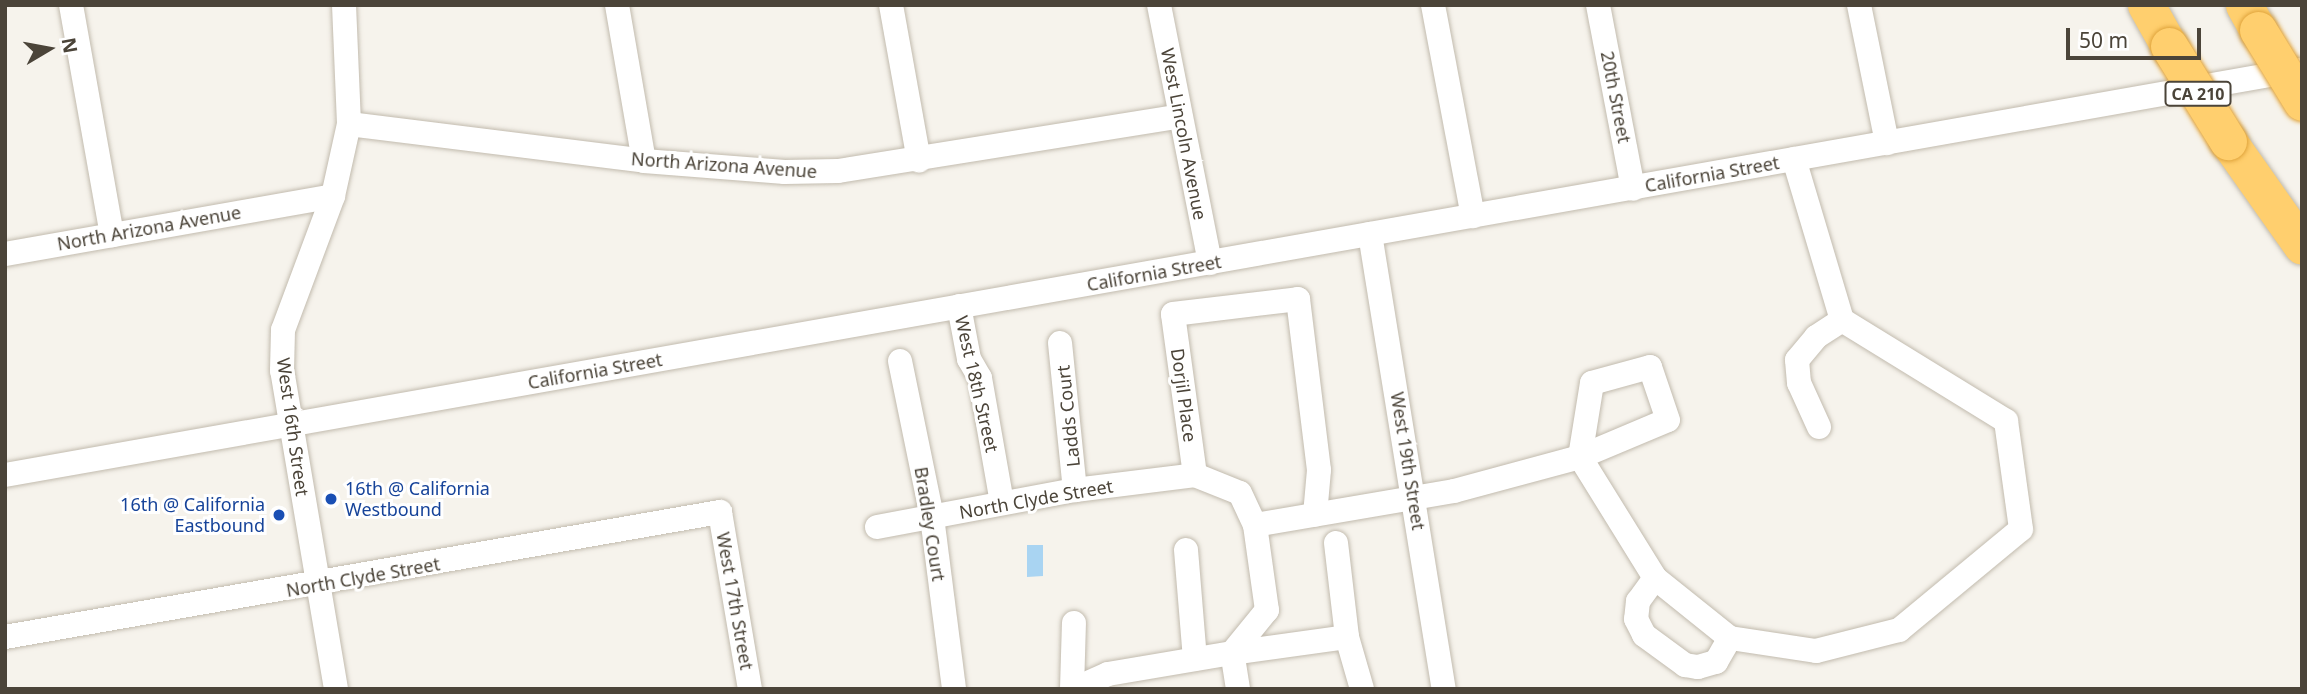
<!DOCTYPE html>
<html>
<head>
<meta charset="utf-8">
<style>
  body { margin:0 }
  #map { position:relative; width:2307px; height:694px; overflow:hidden; background:#f6f3ec; font-family:"Noto Sans",sans-serif }
  div>[style] { position:absolute }
  [style*='--x'] { left:calc(var(--x)*1px); top:calc(var(--y)*1px); width:calc(var(--w)*1px); rotate:calc(var(--a)*1deg) }
  .water>* { inset:0; background:#a9d4f2 }
  .roads { filter:drop-shadow(0 0 2px #c2bbae) drop-shadow(0 0 2px #c2bbae) }
  .minor>* { height:24px; margin:-12px; padding:0 12px; transform-origin:12px; border-radius:12px; background:#fff }
  .highway>* { height:37px; margin:-18.5px; padding:0 18.5px; transform-origin:18.5px; border-radius:18.5px; background:#ffcf6e }
  .bridges { filter:drop-shadow(0 0 2px #e0a43c) drop-shadow(0 0 2px #e0a43c) }
  .highway-bridge>* { height:37px; margin:-18.5px; padding:0 18.5px; transform-origin:18.5px; border-radius:18.5px; background:#ffcf6e }
  .dots>* { width:19px; height:19px; translate:-50% -50%; box-sizing:border-box; border:4px solid #fff; border-radius:50% }
  span { translate:-50% -50%; white-space:nowrap; text-align:center; line-height:1.15; -webkit-text-stroke:6px #fff; paint-order:stroke }
  .shield-label span { padding:2px 5px; background:#fff; border:2px solid; border-radius:5px; -webkit-text-stroke-width:0 }
  .shield-label { font-size:16px; color:#4b4439; font-weight:700 }
  .street-label { font-size:18px; color:#4b4439 }
  .transit-label { font-size:18px; color:#164399 }
  .left { translate:0 -50%; text-align:left }
  .right { translate:-100% -50%; text-align:right }
  .frame { position:absolute; inset:0; border:7px solid #4b4439; pointer-events:none }
  .north { position:absolute; left:14px; top:14px; width:70px; height:70px; -webkit-text-stroke:5px #fff; paint-order:stroke; rotate:80deg; font-size:19px; font-weight:700; line-height:28px; text-align:center; color:#4b4439 }
  .north::after { content:''; display:block; margin:auto; width:24px; height:32px; background:#4b4439; clip-path:polygon(50% 0,100% 100%,50% 72%,0 100%) }
  .scale { position:absolute; left:2066px; top:28px; width:135px; height:32px; box-sizing:border-box; border:4px solid #4b4439; border-top:0; padding-left:9px; font-size:21px; line-height:24px; white-space:nowrap; color:#4b4439; -webkit-text-stroke:5px #fff; paint-order:stroke }
</style>
</head>
<body>
<div id="map">
  <div class="water">
    <i style="clip-path:polygon(1027px 545px,1043px 545px,1043px 576px,1027px 577px)"></i>
  </div>
  <div class="roads">
    <div class="minor">
      <i style="--x:71;--y:5;--w:234;--a:79.9"></i>
      <i style="--x:617;--y:5;--w:158;--a:80.2"></i>
      <i style="--x:891;--y:5;--w:158;--a:79.8"></i>
      <i style="--x:1159;--y:5;--w:263;--a:78.8"></i>
      <i style="--x:1433;--y:5;--w:215;--a:79.3"></i>
      <i style="--x:1598;--y:5;--w:187;--a:79.2"></i>
      <i style="--x:1859;--y:5;--w:141;--a:78.5"></i>
      <i style="--x:349;--y:124;--w:297;--a:7.1"></i>
      <i style="--x:644;--y:161;--w:141;--a:4.5"></i>
      <i style="--x:785;--y:172;--w:53;--a:-1.1"></i>
      <i style="--x:838;--y:171;--w:346;--a:-9.1"></i>
      <i style="--x:1370;--y:234;--w:461;--a:80.8"></i>
      <i style="--x:5;--y:254;--w:333;--a:-10"></i>
      <i style="--x:959;--y:306;--w:54;--a:79.3"></i>
      <i style="--x:969;--y:359;--w:22;--a:60"></i>
      <i style="--x:980;--y:378;--w:127;--a:80"></i>
      <i style="--x:1060;--y:343;--w:148;--a:84.2"></i>
      <i style="--x:900;--y:361;--w:159;--a:78.4"></i>
      <i style="--x:932;--y:517;--w:173;--a:82.7"></i>
      <i style="--x:1819;--y:427;--w:48;--a:-114.4"></i>
      <i style="--x:1799;--y:383;--w:23;--a:-95"></i>
      <i style="--x:1797;--y:360;--w:30;--a:-50"></i>
      <i style="--x:1816;--y:337;--w:31;--a:-33"></i>
      <i style="--x:5;--y:475;--w:2328;--a:-10.02"></i>
      <i style="--x:1195;--y:475;--w:162;--a:-97.8"></i>
      <i style="--x:1173;--y:314;--w:126;--a:-6.8"></i>
      <i style="--x:1298;--y:299;--w:172;--a:83"></i>
      <i style="--x:1319;--y:470;--w:45;--a:95.1"></i>
      <i style="--x:1255;--y:525;--w:202;--a:-9.7"></i>
      <i style="--x:1454;--y:491;--w:131;--a:-15.1"></i>
      <i style="--x:1580;--y:457;--w:95;--a:-22.8"></i>
      <i style="--x:1668;--y:420;--w:56;--a:-108.8"></i>
      <i style="--x:1650;--y:367;--w:60;--a:164.6"></i>
      <i style="--x:1592;--y:383;--w:75;--a:99.2"></i>
      <i style="--x:1580;--y:457;--w:142;--a:58.2"></i>
      <i style="--x:1655;--y:578;--w:96;--a:38.7"></i>
      <i style="--x:1730;--y:638;--w:87;--a:8.6"></i>
      <i style="--x:1816;--y:651;--w:86;--a:-14.2"></i>
      <i style="--x:1899;--y:630;--w:158;--a:-39.6"></i>
      <i style="--x:2021;--y:529;--w:109;--a:-97.9"></i>
      <i style="--x:2006;--y:421;--w:193;--a:-148.4"></i>
      <i style="--x:1842;--y:320;--w:168;--a:-106.6"></i>
      <i style="--x:877;--y:527;--w:201;--a:-10.6"></i>
      <i style="--x:1075;--y:490;--w:121;--a:-7.1"></i>
      <i style="--x:1195;--y:475;--w:48;--a:21.8"></i>
      <i style="--x:1240;--y:493;--w:35;--a:65"></i>
      <i style="--x:1255;--y:525;--w:86;--a:82"></i>
      <i style="--x:1267;--y:610;--w:55;--a:129.1"></i>
      <i style="--x:1232;--y:653;--w:126;--a:170.4"></i>
      <i style="--x:1108;--y:674;--w:36;--a:156"></i>
      <i style="--x:1336;--y:543;--w:95;--a:83.3"></i>
      <i style="--x:1347;--y:637;--w:54;--a:73.9"></i>
      <i style="--x:1186;--y:550;--w:109;--a:85.3"></i>
      <i style="--x:1655;--y:578;--w:29;--a:126"></i>
      <i style="--x:1638;--y:601;--w:18;--a:96"></i>
      <i style="--x:1636;--y:619;--w:18;--a:63"></i>
      <i style="--x:1644;--y:635;--w:51;--a:36.2"></i>
      <i style="--x:1685;--y:665;--w:13;--a:9"></i>
      <i style="--x:1698;--y:667;--w:19;--a:-16"></i>
      <i style="--x:1716;--y:662;--w:28;--a:-60"></i>
      <i style="--x:5;--y:637;--w:726;--a:-9.92"></i>
      <i style="--x:720;--y:512;--w:180;--a:80.4"></i>
      <i style="--x:336;--y:689;--w:323;--a:-99.6"></i>
      <i style="--x:282;--y:371;--w:41;--a:-88.6"></i>
      <i style="--x:283;--y:330;--w:143;--a:-69.5"></i>
      <i style="--x:333;--y:196;--w:74;--a:-77.5"></i>
      <i style="--x:349;--y:124;--w:119;--a:-92.4"></i>
      <i style="--x:1072;--y:689;--w:66;--a:-88.3"></i>
      <i style="--x:1238;--y:689;--w:36;--a:-99"></i>
      <i style="--x:1232;--y:653;--w:116;--a:-7.9"></i>
    </div>
    <div class="highway">
      <i style="--x:2146;--y:5;--w:47;--a:60.7"></i>
      <i style="--x:2244;--y:5;--w:29;--a:61"></i>
      <i style="--x:2228;--y:141;--w:128;--a:54.8"></i>
    </div>
  </div>
  <div class="bridges">
    <div class="highway-bridge">
      <i style="--x:2258;--y:30;--w:84;--a:58.6"></i>
      <i style="--x:2169;--y:46;--w:112;--a:58.2"></i>
    </div>
  </div>
  <div class="dots">
    <i style="left:331px;top:499px;background:#1a4fb4"></i>
    <i style="left:279px;top:515px;background:#1a4fb4"></i>
  </div>
  <div class="shield-label">
    <span style="left:2198px;top:94px">CA 210</span>
  </div>
  <div class="street-label">
    <span style="left:1616px;top:97px;rotate:79deg">20th Street</span>
    <span style="left:1184px;top:134px;rotate:79deg">West Lincoln Avenue</span>
    <span style="left:724px;top:165px;rotate:4deg">North Arizona Avenue</span>
    <span style="left:1712px;top:174px;rotate:-10deg">California Street</span>
    <span style="left:149px;top:228px;rotate:-10deg">North Arizona Avenue</span>
    <span style="left:1154px;top:273px;rotate:-10deg">California Street</span>
    <span style="left:595px;top:371px;rotate:-10deg">California Street</span>
    <span style="left:977px;top:384px;rotate:77deg">West 18th Street</span>
    <span style="left:1184px;top:395px;rotate:82deg">Dorjil Place</span>
    <span style="left:1068px;top:416px;rotate:-96deg">Ladds Court</span>
    <span style="left:293px;top:427px;rotate:82deg">West 16th Street</span>
    <span style="left:1408px;top:461px;rotate:81deg">West 19th Street</span>
    <span style="left:1036px;top:499px;rotate:-10deg">North Clyde Street</span>
    <span style="left:930px;top:524px;rotate:81deg">Bradley Court</span>
    <span style="left:363px;top:577px;rotate:-10deg">North Clyde Street</span>
    <span style="left:735px;top:601px;rotate:80deg">West 17th Street</span>
  </div>
  <div class="transit-label">
    <span class="left" style="left:345px;top:499px">16th @ California<br>Westbound</span>
    <span class="right" style="left:265px;top:515px">16th @ California<br>Eastbound</span>
  </div>
  <div class="frame"></div>
  <div class="north">N</div>
  <div class="scale">50 m</div>
</div>
</body>
</html>
